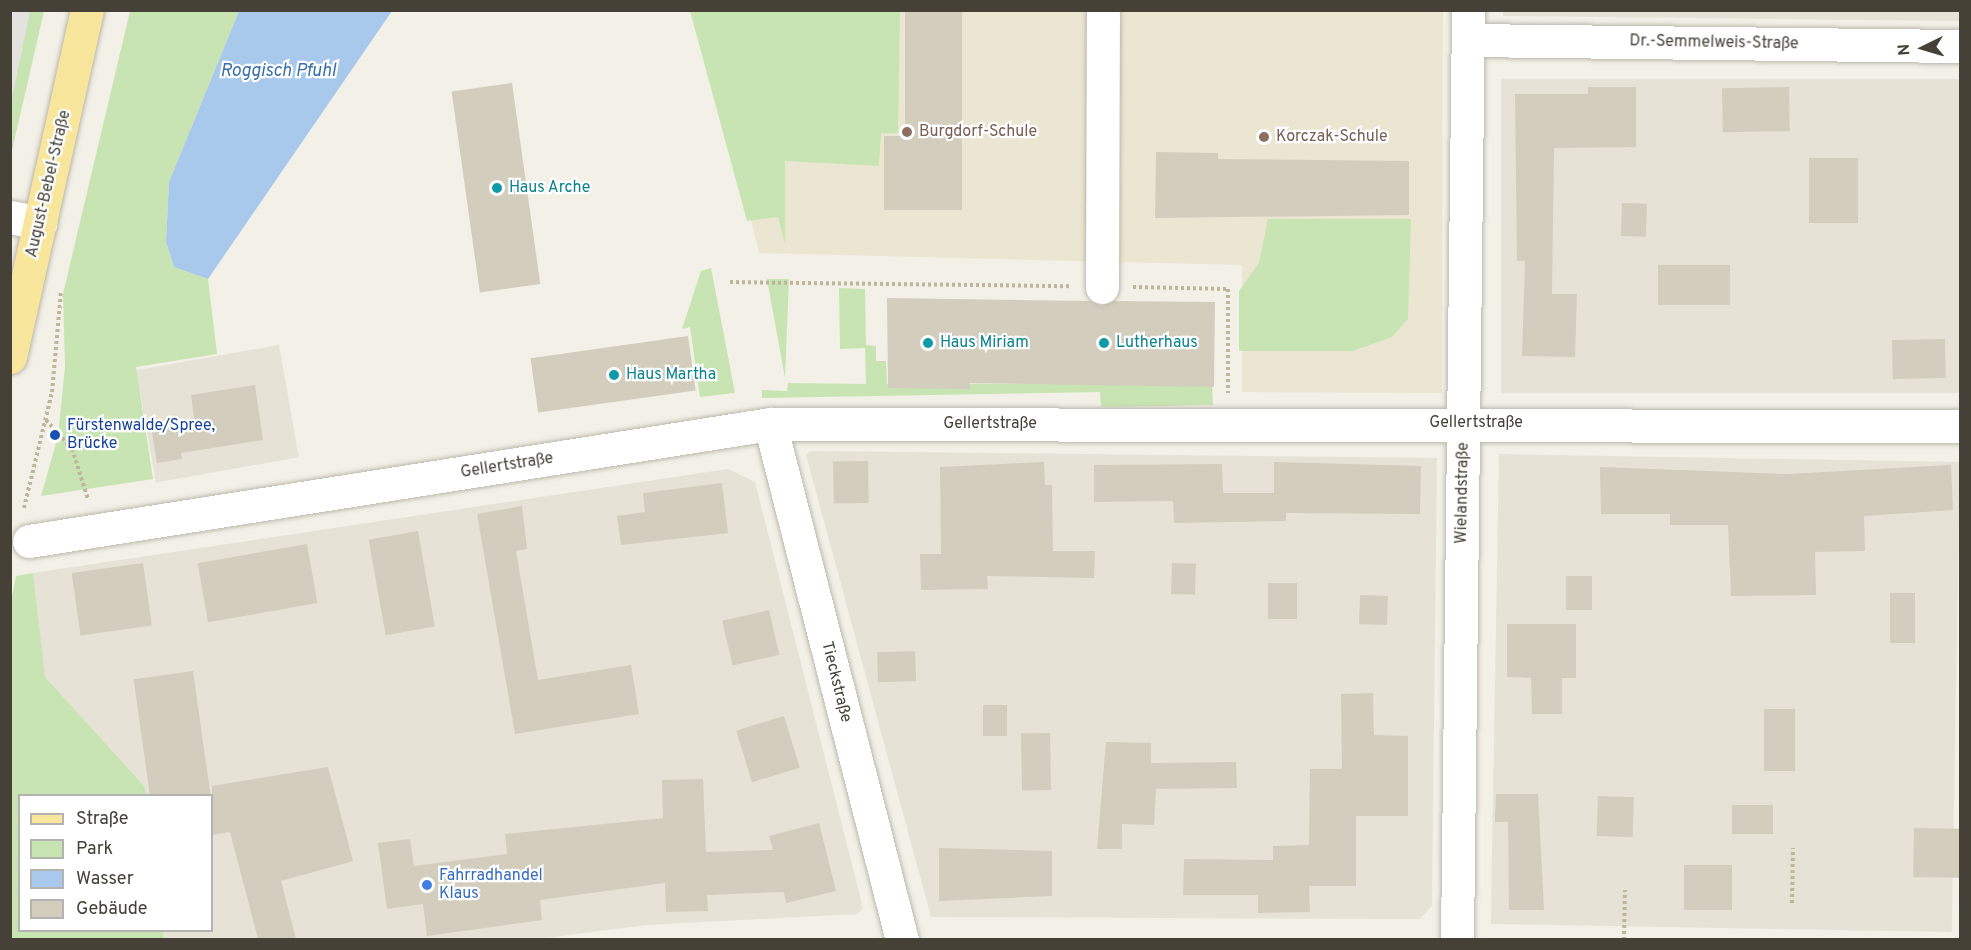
<!DOCTYPE html>
<html>
<head>
<meta charset="utf-8">
<style>
	body { margin:0 }
	#map { position:relative; width:1971px; height:950px; overflow:hidden; background:#f2f0e7; font-family:Overpass,sans-serif }
	div>[style] { position:absolute }
	[style*='--x'] { left:calc(var(--x)*1px); top:calc(var(--y)*1px); width:calc(var(--w)*1px); rotate:calc(var(--a)*1deg) }
	.residential>* { inset:0; background:#e6e2d6; transform-origin:0 0 }
	.education>* { inset:0; background:#ebe6d2 }
	.green>* { inset:0; background:#c9e4b3 }
	.parking>* { inset:0; background:#e4e2df }
	.water>* { inset:0; background:#a8c9eb }
	.building>* { inset:0; background:#d3cdbe; transform-origin:0 0 }
	.path>* { height:4px; margin-top:-2px; transform-origin:0; background:repeating-linear-gradient(90deg,#beb59d 0 3px,transparent 0 6px) }
	.roads { filter:drop-shadow(0 0 2px #bdb8ab) drop-shadow(0 0 2px #bdb8ab) }
	.minor>* { height:33px; margin:-16.5px; padding:0 16.5px; transform-origin:16.5px; border-radius:16.5px; background:#fff }
	.major>* { height:33px; margin:-16.5px; padding:0 16.5px; transform-origin:16.5px; border-radius:16.5px; background:#f7e69b }
	.dots>* { width:16px; height:16px; translate:-50% -50%; box-sizing:border-box; border:3px solid #fff; border-radius:50% }
	span { translate:-50% -50%; white-space:nowrap; text-align:center; line-height:1.15; -webkit-text-stroke:4.5px #fff; paint-order:stroke }
	.street-label { font-size:16px; color:#454137 }
	.education-label { font-size:16px; color:#785e54 }
	.left { translate:0 -50%; text-align:left }
	.culture-label { font-size:16px; color:#0d838f }
	.transit-label { font-size:16px; color:#164399 }
	.shop-label { font-size:16px; color:#366cbe }
	.water-label { font-size:18px; color:#376faa; font-style:italic }
	.frame { position:absolute; inset:0; border:12px solid #454137; pointer-events:none }
	.legend { position:absolute; left:18px; top:794px; width:195px; height:138px; box-sizing:border-box; background:#fff; border:2px solid #b5b3af; margin:0; padding:8px 10px; list-style:none; font-size:18px; color:#454137 }
	.legend li { display:flex; align-items:center; gap:12px; height:30px }
	.legend b { width:30px; border:2px solid #b5b3af }
	.north { position:absolute; left:1893px; top:18px; width:60px; height:60px; -webkit-text-stroke:4px #fff; paint-order:stroke; rotate:265deg; font-size:16px; font-weight:700; line-height:24px; text-align:center; color:#454137 }
	.north::after { content:''; display:block; margin:auto; width:21px; height:27px; background:#454137; clip-path:polygon(50% 0,100% 100%,50% 72%,0 100%) }
</style>
</head>
<body>
<div id="map">
	<div class="residential">
		<div style="clip-path:polygon(1503px 11px,1960px 10px,1960px 21px,1503px 16px)"></div>
		<div style="left:1501px;top:79px;width:459px;height:314px"></div>
		<div style="left:279px;top:345px;width:114px;height:145px;rotate:80deg"></div>
		<div style="clip-path:polygon(811px 451px,1437px 458px,1432px 906px,1420px 919px,931px 917px,806px 455px)"></div>
		<div style="left:1499px;top:454px;width:461px;height:470px;rotate:1deg"></div>
		<div style="clip-path:polygon(728px 469px,755px 482px,863px 908px,857px 914px,646px 925px,538px 939px,164px 939px,163px 931px,212px 930px,212px 796px,146px 795px,145px 787px,44px 677px,33px 573px)"></div>
	</div>
	<div class="education">
		<div style="clip-path:polygon(701px 11px,1443px 11px,1442px 393px,1242px 392px,1242px 265px,759px 253px)"></div>
	</div>
	<div class="green">
		<div style="clip-path:polygon(22px 11px,44px 11px,11px 155px,11px 60px)"></div>
		<div style="clip-path:polygon(130px 11px,239px 11px,169px 182px,166px 242px,174px 267px,208px 279px,217px 354px,136px 367px,153px 479px,41px 496px,58px 436px,65px 367px,63px 294px)"></div>
		<div style="clip-path:polygon(690px 11px,900px 11px,898px 133px,881px 133px,879px 166px,785px 161px,785px 244px,778px 217px,747px 221px)"></div>
		<div style="clip-path:polygon(1268px 219px,1411px 219px,1408px 319px,1392px 337px,1353px 351px,1239px 351px,1239px 291px,1259px 263px)"></div>
		<div style="clip-path:polygon(711px 268px,735px 393px,700px 397px,690px 327px,682px 329px,701px 271px)"></div>
		<div style="clip-path:polygon(767px 279px,789px 279px,785px 378px)"></div>
		<div style="clip-path:polygon(839px 288px,865px 289px,866px 345px,876px 346px,876px 361px,886px 361px,887px 384px,1212px 383px,1213px 405px,1101px 407px,1100px 392px,762px 398px,762px 390px,787px 391px,788px 383px,866px 384px,865px 348px,840px 349px)"></div>
		<div style="clip-path:polygon(33px 573px,45px 677px,145px 787px,146px 795px,20px 796px,20px 930px,163px 931px,164px 939px,11px 939px,11px 602px,16px 576px)"></div>
	</div>
	<div class="parking">
		<div style="clip-path:polygon(11px 10px,30px 11px,11px 104px,10px 11px)"></div>
	</div>
	<div class="water">
		<div style="clip-path:polygon(239px 11px,392px 11px,208px 279px,174px 267px,166px 242px,169px 182px)"></div>
	</div>
	<div class="building">
		<div style="clip-path:polygon(905px 10px,962px 10px,962px 210px,884px 210px,884px 136px,905px 136px)"></div>
		<div style="left:512px;top:83px;width:203px;height:61px;rotate:82deg"></div>
		<div style="clip-path:polygon(1588px 87px,1636px 87px,1636px 147px,1554px 148px,1552px 294px,1577px 294px,1575px 357px,1522px 356px,1525px 261px,1517px 261px,1515px 94px,1588px 94px)"></div>
		<div style="left:1789px;top:87px;width:44px;height:67px;rotate:89deg"></div>
		<div style="clip-path:polygon(1156px 152px,1218px 153px,1218px 159px,1409px 161px,1409px 215px,1155px 218px)"></div>
		<div style="left:1809px;top:158px;width:49px;height:65px"></div>
		<div style="left:1622px;top:203px;width:25px;height:33px;rotate:2deg"></div>
		<div style="left:1658px;top:265px;width:72px;height:40px"></div>
		<div style="clip-path:polygon(887px 298px,1090px 301px,1101px 306px,1114px 301px,1215px 302px,1214px 387px,970px 383px,970px 389px,888px 388px)"></div>
		<div style="left:688px;top:336px;width:55px;height:159px;rotate:82deg"></div>
		<div style="left:1945px;top:339px;width:39px;height:53px;rotate:89deg"></div>
		<div style="clip-path:polygon(255px 385px,263px 440px,181px 453px,182px 459px,157px 463px,151px 426px,194px 418px,191px 395px)"></div>
		<div style="left:868px;top:461px;width:42px;height:35px;rotate:89deg"></div>
		<div style="clip-path:polygon(1044px 462px,1045px 485px,1052px 485px,1053px 551px,1095px 551px,1094px 578px,987px 576px,988px 589px,921px 590px,920px 554px,941px 554px,940px 467px)"></div>
		<div style="clip-path:polygon(1274px 462px,1421px 466px,1420px 514px,1286px 513px,1286px 521px,1174px 523px,1173px 501px,1094px 502px,1094px 465px,1222px 464px,1223px 493px,1274px 493px)"></div>
		<div style="clip-path:polygon(1951px 465px,1953px 510px,1864px 516px,1865px 551px,1815px 552px,1816px 595px,1731px 596px,1728px 525px,1670px 525px,1670px 514px,1601px 514px,1600px 467px,1788px 474px)"></div>
		<div style="clip-path:polygon(722px 483px,728px 533px,621px 545px,617px 516px,645px 512px,643px 493px)"></div>
		<div style="clip-path:polygon(522px 506px,527px 549px,516px 551px,538px 680px,631px 665px,639px 714px,515px 734px,477px 514px)"></div>
		<div style="left:418px;top:531px;width:97px;height:50px;rotate:80deg"></div>
		<div style="left:307px;top:544px;width:60px;height:111px;rotate:80deg"></div>
		<div style="left:143px;top:563px;width:63px;height:72px;rotate:82deg"></div>
		<div style="left:1172px;top:563px;width:24px;height:31px;rotate:2deg"></div>
		<div style="left:1566px;top:576px;width:26px;height:34px"></div>
		<div style="left:1268px;top:583px;width:29px;height:36px"></div>
		<div style="left:1915px;top:593px;width:50px;height:25px;rotate:90deg"></div>
		<div style="left:1360px;top:595px;width:28px;height:29px;rotate:2deg"></div>
		<div style="left:769px;top:610px;width:46px;height:48px;rotate:77deg"></div>
		<div style="clip-path:polygon(1507px 624px,1576px 624px,1576px 678px,1562px 678px,1562px 714px,1532px 714px,1531px 678px,1507px 677px)"></div>
		<div style="left:915px;top:651px;width:30px;height:38px;rotate:88deg"></div>
		<div style="left:193px;top:671px;width:125px;height:60px;rotate:82deg"></div>
		<div style="clip-path:polygon(1373px 693px,1374px 735px,1408px 736px,1408px 816px,1356px 816px,1356px 886px,1309px 886px,1310px 912px,1258px 913px,1258px 895px,1183px 895px,1184px 859px,1273px 860px,1273px 846px,1309px 845px,1310px 769px,1342px 769px,1341px 694px)"></div>
		<div style="left:983px;top:705px;width:24px;height:31px"></div>
		<div style="left:1764px;top:709px;width:31px;height:62px"></div>
		<div style="left:784px;top:716px;width:54px;height:50px;rotate:73deg"></div>
		<div style="left:1050px;top:733px;width:57px;height:29px;rotate:89deg"></div>
		<div style="clip-path:polygon(1106px 742px,1151px 743px,1151px 763px,1236px 762px,1237px 788px,1156px 789px,1154px 825px,1122px 824px,1122px 849px,1097px 849px)"></div>
		<div style="clip-path:polygon(328px 767px,353px 861px,281px 881px,296px 939px,258px 939px,230px 832px,212px 835px,212px 786px)"></div>
		<div style="clip-path:polygon(703px 779px,706px 852px,773px 850px,769px 836px,819px 823px,836px 891px,786px 903px,784px 892px,707px 895px,708px 911px,666px 912px,665px 883px,540px 900px,542px 920px,427px 936px,423px 904px,387px 909px,378px 843px,410px 839px,414px 866px,507px 854px,505px 834px,663px 818px,662px 780px)"></div>
		<div style="clip-path:polygon(1496px 794px,1538px 794px,1544px 910px,1509px 910px,1508px 822px,1495px 822px)"></div>
		<div style="left:1598px;top:796px;width:36px;height:40px;rotate:2deg"></div>
		<div style="left:1732px;top:805px;width:41px;height:29px"></div>
		<div style="left:1914px;top:828px;width:46px;height:49px;rotate:1deg"></div>
		<div style="clip-path:polygon(939px 848px,1052px 851px,1052px 896px,939px 901px)"></div>
		<div style="left:1684px;top:865px;width:48px;height:45px"></div>
	</div>
	<div class="path">
		<div style="--x:730;--y:282;--w:339;--a:0.7"></div>
		<div style="--x:1133;--y:287;--w:95;--a:1.2"></div>
		<div style="--x:1228;--y:289;--w:104;--a:90"></div>
		<div style="--x:46;--y:420;--w:39;--a:48"></div>
		<div style="--x:72;--y:449;--w:52;--a:72.3"></div>
		<div style="--x:24;--y:508;--w:119;--a:-76.4"></div>
		<div style="--x:52;--y:392;--w:100;--a:-84.9"></div>
		<div style="--x:1792;--y:903;--w:55;--a:-89"></div>
		<div style="--x:1624;--y:940;--w:50;--a:-88.9"></div>
	</div>
	<div class="roads">
		<div class="minor">
			<div style="--x:1468;--y:40;--w:492;--a:0.7"></div>
			<div style="--x:10;--y:217;--w:31;--a:11"></div>
			<div style="--x:1102;--y:287;--w:277;--a:-89.8"></div>
			<div style="--x:770;--y:424;--w:533;--a:75.65"></div>
			<div style="--x:29;--y:541;--w:750;--a:-8.97"></div>
			<div style="--x:770;--y:424;--w:1190;--a:0.1"></div>
			<div style="--x:1457;--y:940;--w:930;--a:-89.32"></div>
		</div>
		<div class="major">
			<div style="--x:10;--y:357;--w:355;--a:-77.5"></div>
		</div>
	</div>
	<div class="dots">
		<div style="left:907px;top:132px;background:#8d6e63"></div>
		<div style="left:1264px;top:137px;background:#8d6e63"></div>
		<div style="left:497px;top:188px;background:#0f9aa8"></div>
		<div style="left:928px;top:343px;background:#0f9aa8"></div>
		<div style="left:1104px;top:343px;background:#0f9aa8"></div>
		<div style="left:614px;top:375px;background:#0f9aa8"></div>
		<div style="left:55px;top:435px;background:#1a4fb4"></div>
		<div style="left:427px;top:885px;background:#3f7fe0"></div>
	</div>
	<div class="street-label">
		<span style="left:1714px;top:43px;rotate:1deg">Dr.-Semmelweis-Straße</span>
		<span style="left:49px;top:184px;rotate:-77deg">August-Bebel-Straße</span>
		<span style="left:1476px;top:423px">Gellertstraße</span>
		<span style="left:990px;top:424px">Gellertstraße</span>
		<span style="left:507px;top:466px;rotate:-9deg">Gellertstraße</span>
		<span style="left:1463px;top:493px;rotate:-89deg">Wielandstraße</span>
		<span style="left:836px;top:682px;rotate:76deg">Tieckstraße</span>
	</div>
	<div class="education-label">
		<span class="left" style="left:919px;top:132px">Burgdorf-Schule</span>
		<span class="left" style="left:1276px;top:137px">Korczak-Schule</span>
	</div>
	<div class="culture-label">
		<span class="left" style="left:509px;top:188px">Haus Arche</span>
		<span class="left" style="left:940px;top:343px">Haus Miriam</span>
		<span class="left" style="left:1116px;top:343px">Lutherhaus</span>
		<span class="left" style="left:626px;top:375px">Haus Martha</span>
	</div>
	<div class="transit-label">
		<span class="left" style="left:67px;top:435px">Fürstenwalde/Spree,<br>Brücke</span>
	</div>
	<div class="shop-label">
		<span class="left" style="left:439px;top:885px">Fahrradhandel<br>Klaus</span>
	</div>
	<div class="water-label">
		<span style="left:278px;top:72px">Roggisch Pfuhl</span>
	</div>
	<div class="frame"></div>
	<ul class="legend">
	<li><b style="height:8px;background:#f7e69b"></b>Straße</li>
	<li><b style="height:16px;background:#c9e4b3"></b>Park</li>
	<li><b style="height:16px;background:#a8c9eb"></b>Wasser</li>
	<li><b style="height:16px;background:#d3cdbe"></b>Gebäude</li>
	</ul>
	<div class="north">N</div>
</div>
</body>
</html>
